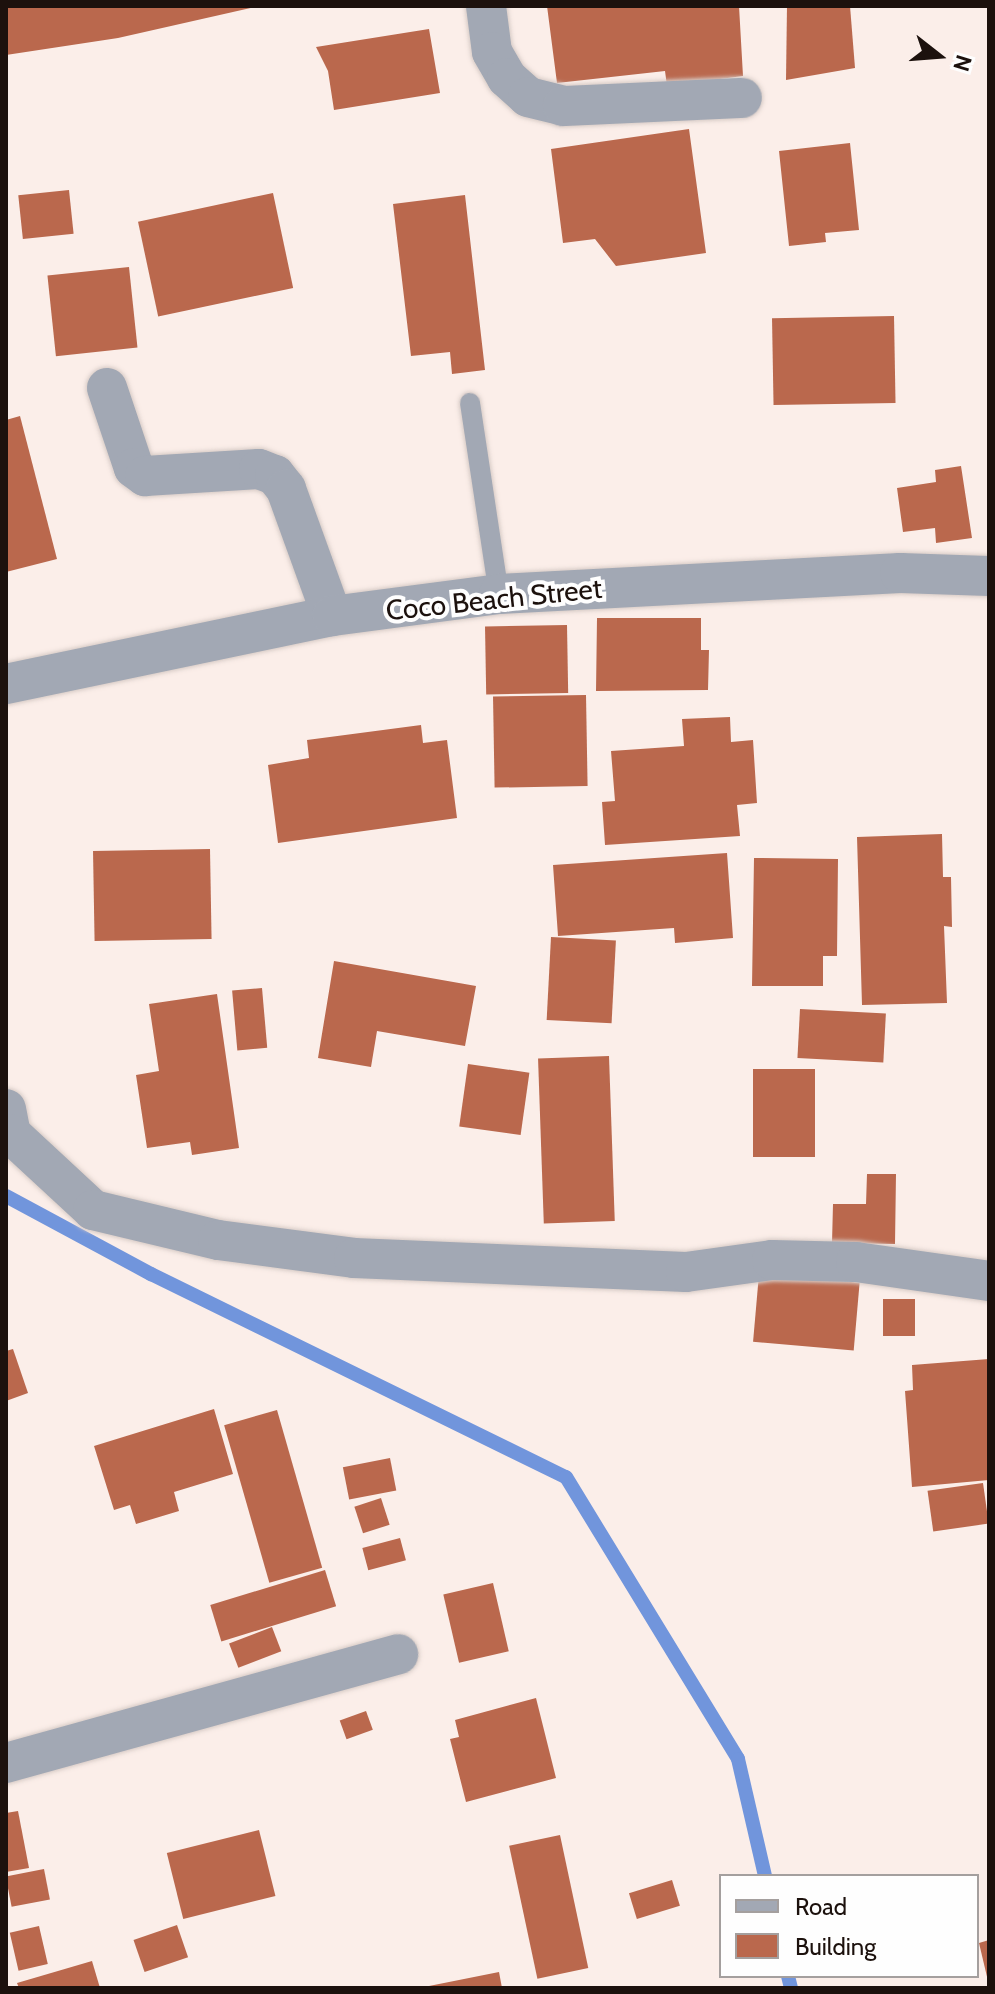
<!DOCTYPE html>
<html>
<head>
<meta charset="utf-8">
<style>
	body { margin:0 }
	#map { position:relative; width:995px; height:1994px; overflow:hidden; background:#fbeee9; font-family:Cabin,sans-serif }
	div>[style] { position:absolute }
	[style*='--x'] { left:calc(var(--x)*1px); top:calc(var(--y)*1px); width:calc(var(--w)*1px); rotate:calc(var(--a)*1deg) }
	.stream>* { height:14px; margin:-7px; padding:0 7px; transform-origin:7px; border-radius:7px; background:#7195dc }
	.building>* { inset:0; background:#ba684d; transform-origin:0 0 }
	.roads { filter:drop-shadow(0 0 2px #d7cbc6) drop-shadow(0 0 2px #d7cbc6) }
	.lane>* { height:20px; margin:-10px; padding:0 10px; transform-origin:10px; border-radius:10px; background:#a2a8b4 }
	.street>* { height:40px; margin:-20px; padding:0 20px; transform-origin:20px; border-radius:20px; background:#a2a8b4 }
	span { translate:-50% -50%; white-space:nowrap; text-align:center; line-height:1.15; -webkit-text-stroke:8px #fefefe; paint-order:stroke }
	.street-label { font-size:28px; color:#1c110d }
	.frame { position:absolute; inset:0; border:8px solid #1c110d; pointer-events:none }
	.legend { position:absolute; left:719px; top:1874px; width:260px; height:104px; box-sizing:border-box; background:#fefefe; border:2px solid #a49f9e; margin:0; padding:10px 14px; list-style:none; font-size:24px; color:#1c110d }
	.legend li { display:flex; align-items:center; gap:16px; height:40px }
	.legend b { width:40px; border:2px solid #a49f9e }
	.north { position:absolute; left:899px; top:16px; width:80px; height:80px; -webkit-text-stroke:6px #fefefe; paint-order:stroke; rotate:107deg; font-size:22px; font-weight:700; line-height:32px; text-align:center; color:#1c110d }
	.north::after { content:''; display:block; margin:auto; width:28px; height:36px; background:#1c110d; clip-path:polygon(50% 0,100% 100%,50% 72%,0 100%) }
</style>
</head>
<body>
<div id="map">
	<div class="stream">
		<div style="--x:6;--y:1196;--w:165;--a:28.3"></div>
		<div style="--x:151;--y:1274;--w:462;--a:26.1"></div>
		<div style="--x:566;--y:1477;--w:330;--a:58.6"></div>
		<div style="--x:738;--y:1759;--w:120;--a:77"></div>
		<div style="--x:788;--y:1976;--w:12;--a:76"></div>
	</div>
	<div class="building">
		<div style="clip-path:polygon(6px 6px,255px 6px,255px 7px,118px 38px,6px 55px)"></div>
		<div style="clip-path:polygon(547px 6px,739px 6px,743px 76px,667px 86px,665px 71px,557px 83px)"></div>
		<div style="clip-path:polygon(787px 6px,850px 6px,855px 68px,786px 80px)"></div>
		<div style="clip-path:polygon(429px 29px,440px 93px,334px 110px,328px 71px,316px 47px)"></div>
		<div style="clip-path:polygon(689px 129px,706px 253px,616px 266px,595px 239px,563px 243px,551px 149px)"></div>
		<div style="clip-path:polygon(850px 143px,859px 230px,825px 233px,826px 242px,789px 246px,779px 151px)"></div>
		<div style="left:69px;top:190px;width:44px;height:51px;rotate:84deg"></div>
		<div style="left:273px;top:193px;width:97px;height:138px;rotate:78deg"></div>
		<div style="clip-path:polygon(465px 195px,485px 370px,452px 374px,450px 352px,411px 356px,393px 204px)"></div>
		<div style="left:129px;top:267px;width:81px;height:82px;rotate:84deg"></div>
		<div style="left:894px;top:316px;width:87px;height:122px;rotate:89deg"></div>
		<div style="clip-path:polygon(20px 416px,57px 559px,6px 572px,6px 420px)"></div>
		<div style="clip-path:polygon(961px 466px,972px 538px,936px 543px,935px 528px,903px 532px,897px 488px,936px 482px,935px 470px)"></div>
		<div style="clip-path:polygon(597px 618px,701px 618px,701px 650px,709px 650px,708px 690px,596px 691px)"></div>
		<div style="left:567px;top:625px;width:68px;height:82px;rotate:89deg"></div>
		<div style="left:586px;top:695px;width:91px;height:93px;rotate:89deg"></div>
		<div style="clip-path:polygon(730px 717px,731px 742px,753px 740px,757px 803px,737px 805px,740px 836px,605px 845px,602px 802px,615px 801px,611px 751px,684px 746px,682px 719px)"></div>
		<div style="clip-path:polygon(421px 725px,423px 743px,447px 740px,457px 818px,278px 843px,268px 765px,309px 758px,307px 740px)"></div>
		<div style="clip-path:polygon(942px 834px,943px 877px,951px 877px,952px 927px,944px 926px,947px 1003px,862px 1005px,857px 837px)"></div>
		<div style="left:210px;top:849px;width:90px;height:117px;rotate:89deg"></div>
		<div style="clip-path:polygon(727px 853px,733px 938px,675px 943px,674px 928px,558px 936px,553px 865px)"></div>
		<div style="clip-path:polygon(754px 858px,838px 859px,837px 956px,823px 956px,823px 986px,752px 986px)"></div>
		<div style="left:551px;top:937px;width:65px;height:83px;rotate:3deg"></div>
		<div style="clip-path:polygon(334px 961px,476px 986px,465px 1046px,377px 1031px,371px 1067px,318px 1058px)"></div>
		<div style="left:262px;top:988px;width:60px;height:30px;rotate:85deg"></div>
		<div style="clip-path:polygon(217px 994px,239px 1148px,192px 1155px,190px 1142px,147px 1148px,136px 1075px,159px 1071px,149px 1004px)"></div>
		<div style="left:800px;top:1009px;width:86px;height:49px;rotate:3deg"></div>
		<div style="left:609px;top:1056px;width:165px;height:71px;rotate:88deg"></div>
		<div style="left:468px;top:1064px;width:62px;height:63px;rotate:8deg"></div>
		<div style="left:753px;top:1069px;width:62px;height:88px"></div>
		<div style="clip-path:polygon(867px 1174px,896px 1174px,895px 1244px,832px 1243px,833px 1204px,866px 1204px)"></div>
		<div style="left:759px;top:1274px;width:101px;height:68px;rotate:5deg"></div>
		<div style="left:915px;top:1299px;width:37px;height:32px;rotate:90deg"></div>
		<div style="clip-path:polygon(13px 1349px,28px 1393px,6px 1401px,6px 1351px)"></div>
		<div style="clip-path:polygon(989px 1359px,989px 1480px,912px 1487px,905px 1391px,913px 1390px,912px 1365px)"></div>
		<div style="clip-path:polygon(214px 1409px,233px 1474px,174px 1492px,179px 1511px,136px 1524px,130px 1505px,114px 1510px,94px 1446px)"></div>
		<div style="left:277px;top:1410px;width:164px;height:55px;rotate:74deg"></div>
		<div style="left:390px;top:1458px;width:33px;height:48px;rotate:79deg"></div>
		<div style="left:983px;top:1483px;width:41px;height:56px;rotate:82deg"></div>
		<div style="left:381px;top:1498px;width:28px;height:28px;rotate:72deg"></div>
		<div style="left:400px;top:1538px;width:23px;height:39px;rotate:75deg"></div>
		<div style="left:325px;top:1570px;width:38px;height:120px;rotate:73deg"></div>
		<div style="left:493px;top:1583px;width:70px;height:51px;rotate:77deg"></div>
		<div style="left:272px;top:1627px;width:26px;height:46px;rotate:69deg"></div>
		<div style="clip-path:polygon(536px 1698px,556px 1778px,466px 1802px,450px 1739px,459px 1737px,455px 1720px)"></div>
		<div style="left:366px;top:1711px;width:20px;height:28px;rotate:70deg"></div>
		<div style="clip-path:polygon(18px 1811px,29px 1868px,6px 1872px,6px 1813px)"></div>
		<div style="left:259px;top:1830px;width:68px;height:95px;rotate:76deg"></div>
		<div style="left:560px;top:1835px;width:136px;height:52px;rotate:78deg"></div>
		<div style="left:44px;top:1869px;width:31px;height:39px;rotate:79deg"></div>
		<div style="left:672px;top:1880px;width:27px;height:45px;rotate:73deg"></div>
		<div style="left:177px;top:1925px;width:34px;height:46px;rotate:71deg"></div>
		<div style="left:39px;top:1926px;width:39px;height:30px;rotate:77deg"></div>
		<div style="clip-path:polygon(989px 1940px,989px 1981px,988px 1981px,979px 1943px)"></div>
		<div style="clip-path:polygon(92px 1961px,100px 1988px,19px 1988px,17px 1983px)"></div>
		<div style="clip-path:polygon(499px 1972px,502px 1988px,424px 1988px,424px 1987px)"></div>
	</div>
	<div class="roads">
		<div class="lane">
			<div style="--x:470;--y:403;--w:193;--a:81.4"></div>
		</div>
		<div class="street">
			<div style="--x:486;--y:6;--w:46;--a:82.6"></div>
			<div style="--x:492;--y:52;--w:30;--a:60"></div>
			<div style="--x:507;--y:78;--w:28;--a:42"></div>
			<div style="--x:528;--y:97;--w:36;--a:14"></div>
			<div style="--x:563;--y:106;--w:179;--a:-2.6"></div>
			<div style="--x:107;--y:388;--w:84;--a:71.4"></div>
			<div style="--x:134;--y:468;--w:14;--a:36"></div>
			<div style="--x:145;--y:476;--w:114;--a:-3.5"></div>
			<div style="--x:259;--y:469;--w:17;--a:21"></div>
			<div style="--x:275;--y:475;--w:18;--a:52"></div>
			<div style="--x:286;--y:489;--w:135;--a:70.1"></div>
			<div style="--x:6;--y:684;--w:333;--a:-11.8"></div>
			<div style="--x:332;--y:616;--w:168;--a:-7.5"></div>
			<div style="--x:499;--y:594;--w:402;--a:-3"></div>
			<div style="--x:900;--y:573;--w:89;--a:1.9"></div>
			<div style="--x:6;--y:1109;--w:25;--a:79"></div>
			<div style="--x:11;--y:1134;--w:112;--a:42.8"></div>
			<div style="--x:93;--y:1210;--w:129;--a:13.5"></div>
			<div style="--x:218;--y:1240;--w:137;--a:7.5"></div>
			<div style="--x:354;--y:1258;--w:332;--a:2.4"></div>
			<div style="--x:686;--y:1272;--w:87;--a:-7.9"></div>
			<div style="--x:772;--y:1260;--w:84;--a:1.4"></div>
			<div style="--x:856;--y:1262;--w:134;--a:8.1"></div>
			<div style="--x:6;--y:1763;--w:407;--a:-15.5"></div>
		</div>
	</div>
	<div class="street-label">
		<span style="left:494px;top:599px;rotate:-6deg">Coco Beach Street</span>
	</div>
	<div class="frame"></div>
	<ul class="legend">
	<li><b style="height:10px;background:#a2a8b4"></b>Road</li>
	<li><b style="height:22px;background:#ba684d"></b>Building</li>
	</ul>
	<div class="north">N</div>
</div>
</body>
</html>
